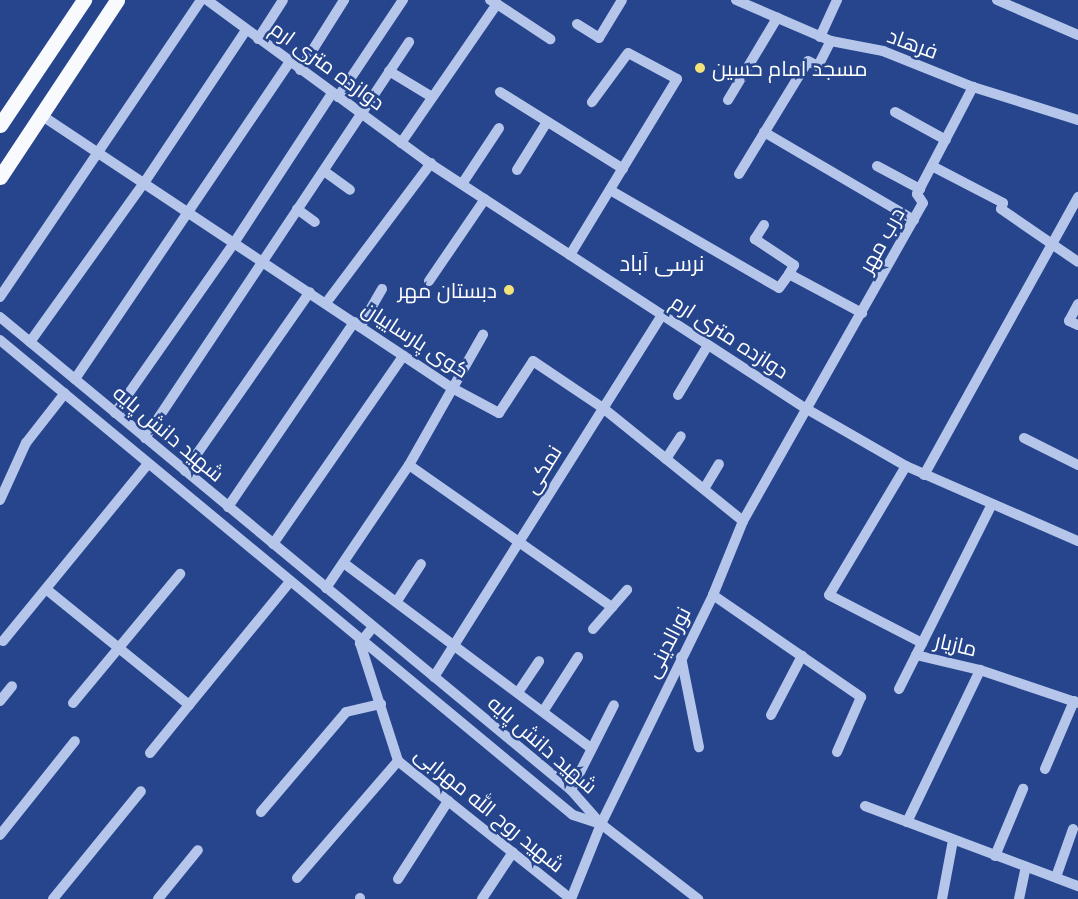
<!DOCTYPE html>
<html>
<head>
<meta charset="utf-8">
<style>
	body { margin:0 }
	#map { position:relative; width:1078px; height:899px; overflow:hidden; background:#26458c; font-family:Mulish,Cairo,sans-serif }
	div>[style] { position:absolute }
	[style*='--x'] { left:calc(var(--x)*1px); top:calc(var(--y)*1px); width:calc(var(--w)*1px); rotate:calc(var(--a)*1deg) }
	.minor>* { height:10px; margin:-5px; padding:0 5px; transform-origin:5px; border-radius:5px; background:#b5c6ea }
	.major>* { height:15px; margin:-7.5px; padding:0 7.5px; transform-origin:7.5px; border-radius:7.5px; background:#f9fafe }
	.dots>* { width:16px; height:16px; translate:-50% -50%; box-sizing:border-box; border:3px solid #26458c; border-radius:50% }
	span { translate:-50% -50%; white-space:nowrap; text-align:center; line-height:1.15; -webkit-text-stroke:5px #26458c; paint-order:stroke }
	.street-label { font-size:21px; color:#fff }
	.poi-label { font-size:21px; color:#fff }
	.left { translate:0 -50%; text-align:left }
	.right { translate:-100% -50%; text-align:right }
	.neighbourhood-label { font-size:22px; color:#fff }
</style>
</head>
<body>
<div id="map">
	<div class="minor">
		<div style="--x:207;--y:0;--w:272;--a:36.3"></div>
		<div style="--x:426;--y:161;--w:452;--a:33.1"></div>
		<div style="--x:805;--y:408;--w:116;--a:29.9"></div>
		<div style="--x:906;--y:466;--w:188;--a:23.6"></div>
		<div style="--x:736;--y:0;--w:103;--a:23.3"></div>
		<div style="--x:831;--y:41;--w:53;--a:10.9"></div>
		<div style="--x:883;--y:51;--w:97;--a:21.8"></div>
		<div style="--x:973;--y:87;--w:110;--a:17.4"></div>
		<div style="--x:997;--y:0;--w:88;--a:23.4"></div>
		<div style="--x:497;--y:4;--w:64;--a:33.4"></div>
		<div style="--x:577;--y:24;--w:26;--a:32"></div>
		<div style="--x:599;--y:38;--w:44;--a:-58.8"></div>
		<div style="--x:820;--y:37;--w:41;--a:-65.3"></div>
		<div style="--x:258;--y:39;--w:46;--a:-57.3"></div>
		<div style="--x:300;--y:70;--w:83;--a:-57.8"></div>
		<div style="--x:389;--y:71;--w:50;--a:31.2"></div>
		<div style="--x:500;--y:92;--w:145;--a:32"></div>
		<div style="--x:338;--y:97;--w:117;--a:-56.2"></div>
		<div style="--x:728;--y:100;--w:96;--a:-59.1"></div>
		<div style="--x:895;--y:112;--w:58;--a:28.8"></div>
		<div style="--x:41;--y:115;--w:496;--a:33.6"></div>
		<div style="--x:454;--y:389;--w:51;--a:28.1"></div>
		<div style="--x:499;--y:413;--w:62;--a:-56.8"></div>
		<div style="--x:533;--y:361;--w:84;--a:33.9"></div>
		<div style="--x:603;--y:408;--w:180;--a:38.9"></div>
		<div style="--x:764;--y:132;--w:174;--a:30.4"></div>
		<div style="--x:401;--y:143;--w:169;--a:-55.4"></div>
		<div style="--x:497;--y:4;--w:8;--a:-150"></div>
		<div style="--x:877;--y:166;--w:49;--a:28.1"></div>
		<div style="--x:932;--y:166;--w:80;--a:27.5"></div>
		<div style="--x:1003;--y:203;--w:6;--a:108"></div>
		<div style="--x:1001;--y:209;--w:93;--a:34.5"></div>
		<div style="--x:517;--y:170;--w:57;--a:-58"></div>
		<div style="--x:324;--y:171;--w:32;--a:36"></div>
		<div style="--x:739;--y:174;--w:132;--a:-58.6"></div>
		<div style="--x:808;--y:61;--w:11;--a:27"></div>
		<div style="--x:818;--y:66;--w:28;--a:-63"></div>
		<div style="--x:462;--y:184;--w:67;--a:-56.5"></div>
		<div style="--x:610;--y:190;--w:195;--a:30.1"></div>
		<div style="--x:779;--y:288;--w:17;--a:-54"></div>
		<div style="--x:789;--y:274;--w:83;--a:28.1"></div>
		<div style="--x:297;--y:209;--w:22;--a:36"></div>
		<div style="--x:764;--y:225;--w:17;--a:123"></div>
		<div style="--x:755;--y:239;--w:47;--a:33.7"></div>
		<div style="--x:794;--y:265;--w:10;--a:119"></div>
		<div style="--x:570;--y:255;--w:206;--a:-58.7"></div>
		<div style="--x:677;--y:79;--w:55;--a:-152"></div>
		<div style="--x:628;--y:53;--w:61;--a:126.3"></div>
		<div style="--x:429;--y:281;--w:99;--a:-55.7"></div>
		<div style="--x:0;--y:297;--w:359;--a:-55.9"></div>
		<div style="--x:326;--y:303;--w:175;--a:-53.1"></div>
		<div style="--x:1078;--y:304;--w:19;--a:118"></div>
		<div style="--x:1069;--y:321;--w:10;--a:24"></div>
		<div style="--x:0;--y:317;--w:741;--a:39.64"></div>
		<div style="--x:571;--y:790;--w:45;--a:48.6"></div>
		<div style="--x:601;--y:824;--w:123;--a:37.7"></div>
		<div style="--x:360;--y:327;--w:44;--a:-59.9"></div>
		<div style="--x:0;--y:340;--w:744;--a:39.66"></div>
		<div style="--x:573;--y:815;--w:29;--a:18"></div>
		<div style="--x:30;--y:342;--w:196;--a:-54.4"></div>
		<div style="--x:144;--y:183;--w:184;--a:-56.3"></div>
		<div style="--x:75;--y:379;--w:383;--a:-55.9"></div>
		<div style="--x:678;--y:395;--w:58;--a:-59"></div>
		<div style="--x:115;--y:413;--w:208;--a:-55"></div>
		<div style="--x:234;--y:243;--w:179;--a:-56.8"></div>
		<div style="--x:145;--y:438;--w:476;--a:-56.3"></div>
		<div style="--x:1024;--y:438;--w:60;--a:26.6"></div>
		<div style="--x:666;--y:459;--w:27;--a:-57"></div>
		<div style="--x:409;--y:465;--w:248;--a:35"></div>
		<div style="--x:906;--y:466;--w:150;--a:120.8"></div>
		<div style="--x:829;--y:595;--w:105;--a:27.3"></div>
		<div style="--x:185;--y:471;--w:218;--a:-55.1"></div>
		<div style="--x:924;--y:475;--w:318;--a:-61"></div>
		<div style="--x:704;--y:489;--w:29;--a:-59"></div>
		<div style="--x:0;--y:500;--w:63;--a:-65.5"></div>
		<div style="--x:26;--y:443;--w:63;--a:-52"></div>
		<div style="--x:228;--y:507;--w:224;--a:-55.7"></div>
		<div style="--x:273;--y:544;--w:229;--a:-55.3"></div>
		<div style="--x:345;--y:564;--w:307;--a:36.8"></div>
		<div style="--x:326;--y:588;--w:148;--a:-56"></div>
		<div style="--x:409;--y:465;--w:150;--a:-60.4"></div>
		<div style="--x:46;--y:589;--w:184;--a:39"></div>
		<div style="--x:189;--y:705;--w:158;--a:-50.7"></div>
		<div style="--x:713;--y:595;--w:180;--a:34.6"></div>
		<div style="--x:861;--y:697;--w:60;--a:113.6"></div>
		<div style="--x:397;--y:601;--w:44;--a:-57"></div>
		<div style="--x:373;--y:627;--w:21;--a:129"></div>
		<div style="--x:360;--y:643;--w:124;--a:72.1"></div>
		<div style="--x:398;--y:761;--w:221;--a:38.6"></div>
		<div style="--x:593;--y:629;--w:52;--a:-48.9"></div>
		<div style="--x:3;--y:641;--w:229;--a:-50.7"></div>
		<div style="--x:916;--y:655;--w:66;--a:13.2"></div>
		<div style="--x:980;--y:670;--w:103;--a:18.6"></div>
		<div style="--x:681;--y:657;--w:92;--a:78.7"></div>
		<div style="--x:434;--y:677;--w:428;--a:-57.8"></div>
		<div style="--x:899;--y:689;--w:205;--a:-63.3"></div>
		<div style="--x:519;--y:691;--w:36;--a:-56"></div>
		<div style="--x:0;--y:701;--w:19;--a:-51"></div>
		<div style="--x:73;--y:703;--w:168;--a:-50.3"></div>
		<div style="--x:544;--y:710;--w:63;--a:-57.3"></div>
		<div style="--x:771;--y:715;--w:67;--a:-62.3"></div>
		<div style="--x:150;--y:753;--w:62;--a:-50.9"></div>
		<div style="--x:1045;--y:769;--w:74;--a:-66.9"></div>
		<div style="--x:571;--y:790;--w:95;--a:-63.2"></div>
		<div style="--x:865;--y:806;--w:228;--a:20.6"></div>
		<div style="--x:261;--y:812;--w:131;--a:-49.6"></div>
		<div style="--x:346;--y:712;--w:36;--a:-13"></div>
		<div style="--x:907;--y:822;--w:169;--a:-64.3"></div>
		<div style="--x:0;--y:835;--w:120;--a:-51.4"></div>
		<div style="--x:995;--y:856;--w:73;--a:-67.3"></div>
		<div style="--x:1056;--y:877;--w:51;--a:-70.5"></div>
		<div style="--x:297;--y:878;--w:155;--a:-49.2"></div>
		<div style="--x:398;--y:879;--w:93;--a:-57.3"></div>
		<div style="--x:53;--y:899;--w:139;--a:-50.8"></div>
		<div style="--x:158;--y:899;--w:63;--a:-50.8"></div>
		<div style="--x:360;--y:899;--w:1;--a:-90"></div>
		<div style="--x:482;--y:899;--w:56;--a:-56.6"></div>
		<div style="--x:571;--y:899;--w:81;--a:-68.2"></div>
		<div style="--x:601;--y:824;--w:255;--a:-63.9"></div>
		<div style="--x:713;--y:595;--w:80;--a:-67.9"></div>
		<div style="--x:743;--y:521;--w:365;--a:-60.5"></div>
		<div style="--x:923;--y:203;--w:11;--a:-124"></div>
		<div style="--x:917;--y:194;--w:121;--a:-62.4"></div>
		<div style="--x:942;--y:899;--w:60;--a:-79.4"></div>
		<div style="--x:1019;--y:899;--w:33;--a:-78"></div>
	</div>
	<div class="major">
		<div style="--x:0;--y:125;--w:151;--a:-56.1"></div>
		<div style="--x:0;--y:177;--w:212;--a:-56.5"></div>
	</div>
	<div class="dots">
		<div style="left:700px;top:68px;background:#f3e17a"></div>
		<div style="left:509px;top:290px;background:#f3e17a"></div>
	</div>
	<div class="street-label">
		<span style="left:913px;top:43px;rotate:20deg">فرهاد</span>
		<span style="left:328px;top:65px;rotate:36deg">دوازده متری ارم</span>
		<span style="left:881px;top:240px;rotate:-61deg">درب مهر</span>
		<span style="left:730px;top:336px;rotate:33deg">دوازده متری ارم</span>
		<span style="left:416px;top:339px;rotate:33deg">کوی پارساییان</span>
		<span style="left:169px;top:433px;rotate:40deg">شهید دانش پایه</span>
		<span style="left:542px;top:469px;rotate:-58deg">نمکی</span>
		<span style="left:667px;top:642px;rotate:-63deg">نورالدینی</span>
		<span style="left:956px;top:644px;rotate:13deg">مازیار</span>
		<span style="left:543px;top:744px;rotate:41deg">شهید دانش پایه</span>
		<span style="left:490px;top:809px;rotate:39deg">شهید روح الله مهرابی</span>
	</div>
	<div class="poi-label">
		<span class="left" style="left:712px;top:68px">مسجد امام حسین</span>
		<span class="right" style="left:497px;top:290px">دبستان مهر</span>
	</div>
	<div class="neighbourhood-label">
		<span style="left:662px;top:264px">نرسی آباد</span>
	</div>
</div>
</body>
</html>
